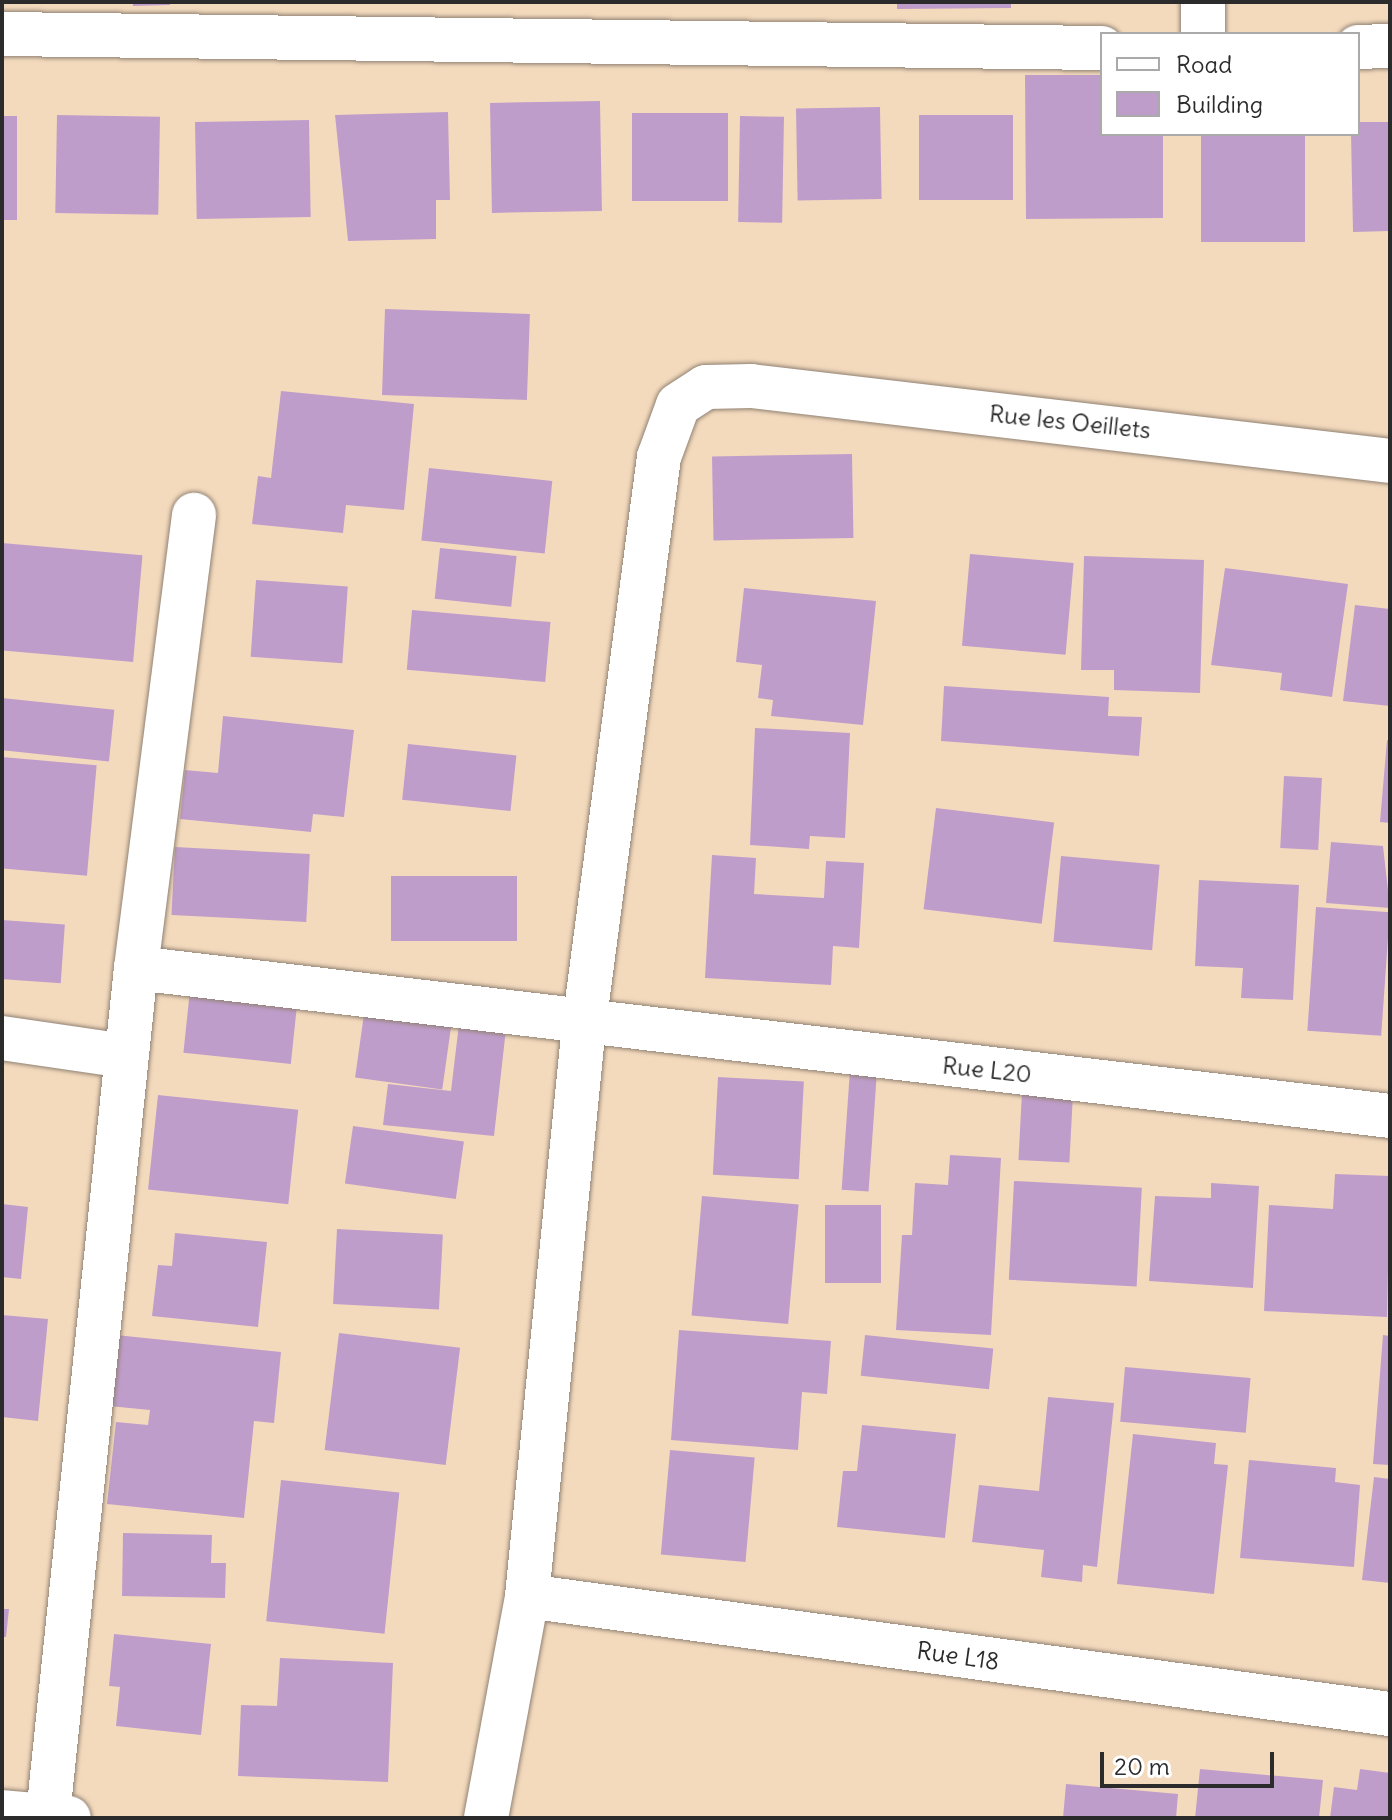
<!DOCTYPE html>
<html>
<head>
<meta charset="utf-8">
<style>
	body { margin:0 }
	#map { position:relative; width:1392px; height:1820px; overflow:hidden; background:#f4dabd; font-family:Delius,sans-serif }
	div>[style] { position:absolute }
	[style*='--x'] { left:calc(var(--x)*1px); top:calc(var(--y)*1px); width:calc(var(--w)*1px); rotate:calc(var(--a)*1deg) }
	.building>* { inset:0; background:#bf9dcb; transform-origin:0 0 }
	.roads { filter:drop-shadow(0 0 2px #908274) drop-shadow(0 0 2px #908274) }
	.street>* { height:44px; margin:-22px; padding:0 22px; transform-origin:22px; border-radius:22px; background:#fff }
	span { translate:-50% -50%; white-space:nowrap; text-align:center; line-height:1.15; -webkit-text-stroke:8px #fff; paint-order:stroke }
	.street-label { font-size:24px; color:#2b2b2b }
	.frame { position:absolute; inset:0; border:4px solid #2b2b2b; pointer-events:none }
	.legend { position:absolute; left:1100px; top:32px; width:260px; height:104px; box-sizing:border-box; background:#fff; border:2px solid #aaa; margin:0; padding:10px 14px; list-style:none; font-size:24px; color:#2b2b2b }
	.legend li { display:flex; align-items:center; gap:16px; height:40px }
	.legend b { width:40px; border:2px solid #aaa }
	.scale { position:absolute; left:1100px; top:1752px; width:174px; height:36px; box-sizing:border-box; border:4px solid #2b2b2b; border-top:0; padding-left:10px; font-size:24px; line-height:28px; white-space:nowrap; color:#2b2b2b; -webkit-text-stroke:6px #fff; paint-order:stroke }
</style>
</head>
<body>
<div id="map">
	<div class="building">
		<div style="clip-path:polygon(133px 2px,170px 2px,170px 5px,133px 6px)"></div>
		<div style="clip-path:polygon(897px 2px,1011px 2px,1011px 8px,897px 9px)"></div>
		<div style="clip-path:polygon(1025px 75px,1102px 75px,1102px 134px,1163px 134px,1163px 218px,1026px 219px)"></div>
		<div style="left:600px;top:101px;width:110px;height:110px;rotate:89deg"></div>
		<div style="left:880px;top:107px;width:92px;height:84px;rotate:89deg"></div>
		<div style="clip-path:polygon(448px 112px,450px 200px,436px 200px,436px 239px,348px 241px,335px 115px)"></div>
		<div style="left:632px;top:113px;width:96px;height:88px"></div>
		<div style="left:57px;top:115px;width:103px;height:98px;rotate:1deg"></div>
		<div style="left:1013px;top:115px;width:85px;height:94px;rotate:90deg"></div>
		<div style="left:2px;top:116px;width:15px;height:104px"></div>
		<div style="left:740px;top:116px;width:44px;height:106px;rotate:1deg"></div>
		<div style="left:309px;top:120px;width:97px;height:114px;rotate:89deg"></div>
		<div style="clip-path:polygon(1358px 122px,1390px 122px,1390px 231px,1353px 232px,1351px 134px,1358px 134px)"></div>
		<div style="left:1201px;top:134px;width:104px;height:108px"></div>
		<div style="left:385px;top:309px;width:145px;height:86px;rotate:2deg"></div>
		<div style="clip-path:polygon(281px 391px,414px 404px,404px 510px,346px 505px,343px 533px,252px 524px,258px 476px,271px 478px)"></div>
		<div style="left:852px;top:454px;width:84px;height:140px;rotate:89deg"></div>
		<div style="left:429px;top:468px;width:124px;height:73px;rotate:6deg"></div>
		<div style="left:2px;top:543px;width:141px;height:107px;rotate:5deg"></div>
		<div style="left:440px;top:548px;width:77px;height:51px;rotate:6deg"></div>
		<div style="left:970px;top:554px;width:104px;height:92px;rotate:5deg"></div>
		<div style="clip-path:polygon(1084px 556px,1204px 560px,1200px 693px,1114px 690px,1114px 670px,1081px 670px)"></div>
		<div style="clip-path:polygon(1225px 568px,1348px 584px,1332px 697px,1280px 690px,1282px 673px,1211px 665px)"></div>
		<div style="left:256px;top:580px;width:92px;height:77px;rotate:4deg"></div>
		<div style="clip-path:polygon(744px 588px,876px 601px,863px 725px,771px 716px,773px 700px,758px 698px,762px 665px,736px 662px)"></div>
		<div style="clip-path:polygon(1355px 605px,1390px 609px,1390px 706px,1343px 701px)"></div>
		<div style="left:412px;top:610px;width:139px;height:60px;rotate:5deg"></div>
		<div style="clip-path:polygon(944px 686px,1109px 697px,1108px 716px,1142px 717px,1139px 756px,941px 741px)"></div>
		<div style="left:2px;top:698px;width:113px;height:52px;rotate:6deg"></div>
		<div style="clip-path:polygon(223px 716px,354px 730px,344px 817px,313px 814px,311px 832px,180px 819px,185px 770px,218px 773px)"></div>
		<div style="clip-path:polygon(755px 728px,850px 733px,845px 838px,810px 836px,809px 849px,750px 845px)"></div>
		<div style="clip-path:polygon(1387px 740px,1390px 741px,1390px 823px,1380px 822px)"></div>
		<div style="left:408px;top:744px;width:109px;height:56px;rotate:6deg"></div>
		<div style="left:2px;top:757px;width:95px;height:111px;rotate:5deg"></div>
		<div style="left:1284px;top:776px;width:38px;height:72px;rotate:3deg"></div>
		<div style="left:936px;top:808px;width:119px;height:102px;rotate:7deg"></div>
		<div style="clip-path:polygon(1331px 842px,1383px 846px,1390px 908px,1326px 903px)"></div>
		<div style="left:175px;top:847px;width:135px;height:68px;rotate:3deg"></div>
		<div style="clip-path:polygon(712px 855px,756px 858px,754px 894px,824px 898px,826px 861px,864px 863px,859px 948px,833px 946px,831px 985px,705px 978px)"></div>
		<div style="left:1061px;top:856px;width:99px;height:86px;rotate:5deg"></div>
		<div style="left:391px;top:876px;width:126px;height:65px"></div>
		<div style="clip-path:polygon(1199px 880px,1299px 885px,1293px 1000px,1241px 998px,1243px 968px,1195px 966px)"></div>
		<div style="left:1316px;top:907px;width:74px;height:124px;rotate:4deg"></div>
		<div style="left:2px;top:920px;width:63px;height:59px;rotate:4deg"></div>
		<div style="left:190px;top:990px;width:108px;height:63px;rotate:6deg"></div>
		<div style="left:364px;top:1014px;width:88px;height:64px;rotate:8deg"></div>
		<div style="clip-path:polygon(459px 1024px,506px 1029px,494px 1136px,383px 1125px,388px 1084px,451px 1091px)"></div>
		<div style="left:850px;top:1070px;width:27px;height:120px;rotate:4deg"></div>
		<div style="left:718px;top:1077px;width:86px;height:98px;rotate:3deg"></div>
		<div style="left:1022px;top:1092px;width:51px;height:68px;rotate:3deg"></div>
		<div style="left:158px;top:1095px;width:141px;height:95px;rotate:6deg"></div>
		<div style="left:353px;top:1126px;width:112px;height:58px;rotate:8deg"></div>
		<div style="clip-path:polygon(950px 1155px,1001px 1158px,991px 1335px,896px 1330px,902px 1235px,912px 1235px,915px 1183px,948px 1185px)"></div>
		<div style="clip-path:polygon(1335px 1174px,1390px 1176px,1387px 1317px,1264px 1311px,1269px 1205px,1333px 1209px)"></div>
		<div style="left:1014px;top:1181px;width:128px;height:99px;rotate:3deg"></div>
		<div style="clip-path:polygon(1211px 1183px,1259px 1186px,1253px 1288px,1149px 1281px,1155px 1196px,1211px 1198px)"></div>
		<div style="left:702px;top:1196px;width:97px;height:120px;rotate:5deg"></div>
		<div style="clip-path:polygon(2px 1204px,28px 1207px,21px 1279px,2px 1277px)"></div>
		<div style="left:825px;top:1205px;width:56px;height:78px"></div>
		<div style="left:337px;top:1229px;width:106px;height:75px;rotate:3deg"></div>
		<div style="clip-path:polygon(175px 1233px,267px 1242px,258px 1327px,152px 1316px,158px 1265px,172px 1266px)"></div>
		<div style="clip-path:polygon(2px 1315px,48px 1319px,38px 1421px,2px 1417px)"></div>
		<div style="clip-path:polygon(679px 1330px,831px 1341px,827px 1394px,802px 1392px,798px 1450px,671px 1440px)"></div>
		<div style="left:339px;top:1333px;width:122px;height:118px;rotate:7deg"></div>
		<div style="clip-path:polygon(116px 1335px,281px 1352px,274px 1423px,254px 1421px,244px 1518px,107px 1504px,116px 1422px,148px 1425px,150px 1410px,109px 1406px)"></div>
		<div style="left:865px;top:1335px;width:129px;height:41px;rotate:6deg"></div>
		<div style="clip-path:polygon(1383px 1335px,1390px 1336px,1390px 1465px,1373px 1464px)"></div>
		<div style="left:1125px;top:1367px;width:126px;height:55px;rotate:5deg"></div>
		<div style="clip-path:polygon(1048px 1397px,1114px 1403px,1097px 1567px,1083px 1565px,1082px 1582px,1041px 1577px,1044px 1550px,972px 1542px,979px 1485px,1039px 1491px)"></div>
		<div style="clip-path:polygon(862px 1425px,956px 1434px,945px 1538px,837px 1527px,843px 1471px,857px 1471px)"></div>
		<div style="clip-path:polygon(1133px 1434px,1216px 1443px,1214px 1464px,1228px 1465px,1214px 1594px,1117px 1584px)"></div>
		<div style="left:670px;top:1450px;width:85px;height:105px;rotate:5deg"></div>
		<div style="clip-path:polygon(1249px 1460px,1336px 1468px,1335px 1482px,1360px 1485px,1354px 1567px,1240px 1558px)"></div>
		<div style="clip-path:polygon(1374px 1477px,1390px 1479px,1390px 1583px,1362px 1580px)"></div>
		<div style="left:281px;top:1480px;width:119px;height:142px;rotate:6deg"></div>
		<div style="clip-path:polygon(123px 1533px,212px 1535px,211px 1563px,226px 1563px,225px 1598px,122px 1596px)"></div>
		<div style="clip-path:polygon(2px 1609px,9px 1609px,6px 1637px,2px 1637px)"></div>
		<div style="clip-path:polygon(114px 1634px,211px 1644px,201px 1735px,116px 1726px,120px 1687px,109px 1686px)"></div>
		<div style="clip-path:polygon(280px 1658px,393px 1663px,388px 1782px,238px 1776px,241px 1705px,277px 1706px)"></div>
		<div style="clip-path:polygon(1200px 1769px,1323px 1780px,1319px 1818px,1195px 1818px)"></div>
		<div style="clip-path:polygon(1360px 1769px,1390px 1773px,1390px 1818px,1330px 1818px,1334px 1787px,1357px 1790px)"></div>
		<div style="clip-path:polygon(1066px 1784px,1178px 1794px,1176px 1818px,1063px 1818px)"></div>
	</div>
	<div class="roads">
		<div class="street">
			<div style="--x:1203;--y:2;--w:32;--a:90"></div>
			<div style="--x:2;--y:34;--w:1100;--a:0.73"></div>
			<div style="--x:1358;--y:47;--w:32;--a:-2"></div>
			<div style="--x:136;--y:968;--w:1263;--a:6.73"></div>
			<div style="--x:2;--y:1038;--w:125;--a:8.3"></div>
			<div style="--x:527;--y:1596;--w:871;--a:7.79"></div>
			<div style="--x:2;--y:1812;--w:67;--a:5.1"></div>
			<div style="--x:48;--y:1815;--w:852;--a:-84.07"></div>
			<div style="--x:136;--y:968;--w:457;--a:-82.7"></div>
			<div style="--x:486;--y:1818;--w:226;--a:-79.5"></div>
			<div style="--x:527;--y:1596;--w:574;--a:-84.3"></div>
			<div style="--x:584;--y:1025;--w:573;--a:-82.48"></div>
			<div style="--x:659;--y:457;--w:55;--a:-69.9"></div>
			<div style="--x:678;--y:405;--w:33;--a:-33"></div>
			<div style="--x:706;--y:387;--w:45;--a:-1.3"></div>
			<div style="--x:751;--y:386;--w:643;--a:6.69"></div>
		</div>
	</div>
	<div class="street-label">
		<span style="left:1070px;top:422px;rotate:6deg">Rue les Oeillets</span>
		<span style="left:987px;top:1070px;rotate:6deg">Rue L20</span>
		<span style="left:958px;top:1656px;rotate:8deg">Rue L18</span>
	</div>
	<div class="frame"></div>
	<ul class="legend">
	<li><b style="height:10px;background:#fff"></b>Road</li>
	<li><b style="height:22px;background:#bf9dcb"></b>Building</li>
	</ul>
	<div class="scale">20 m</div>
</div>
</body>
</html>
